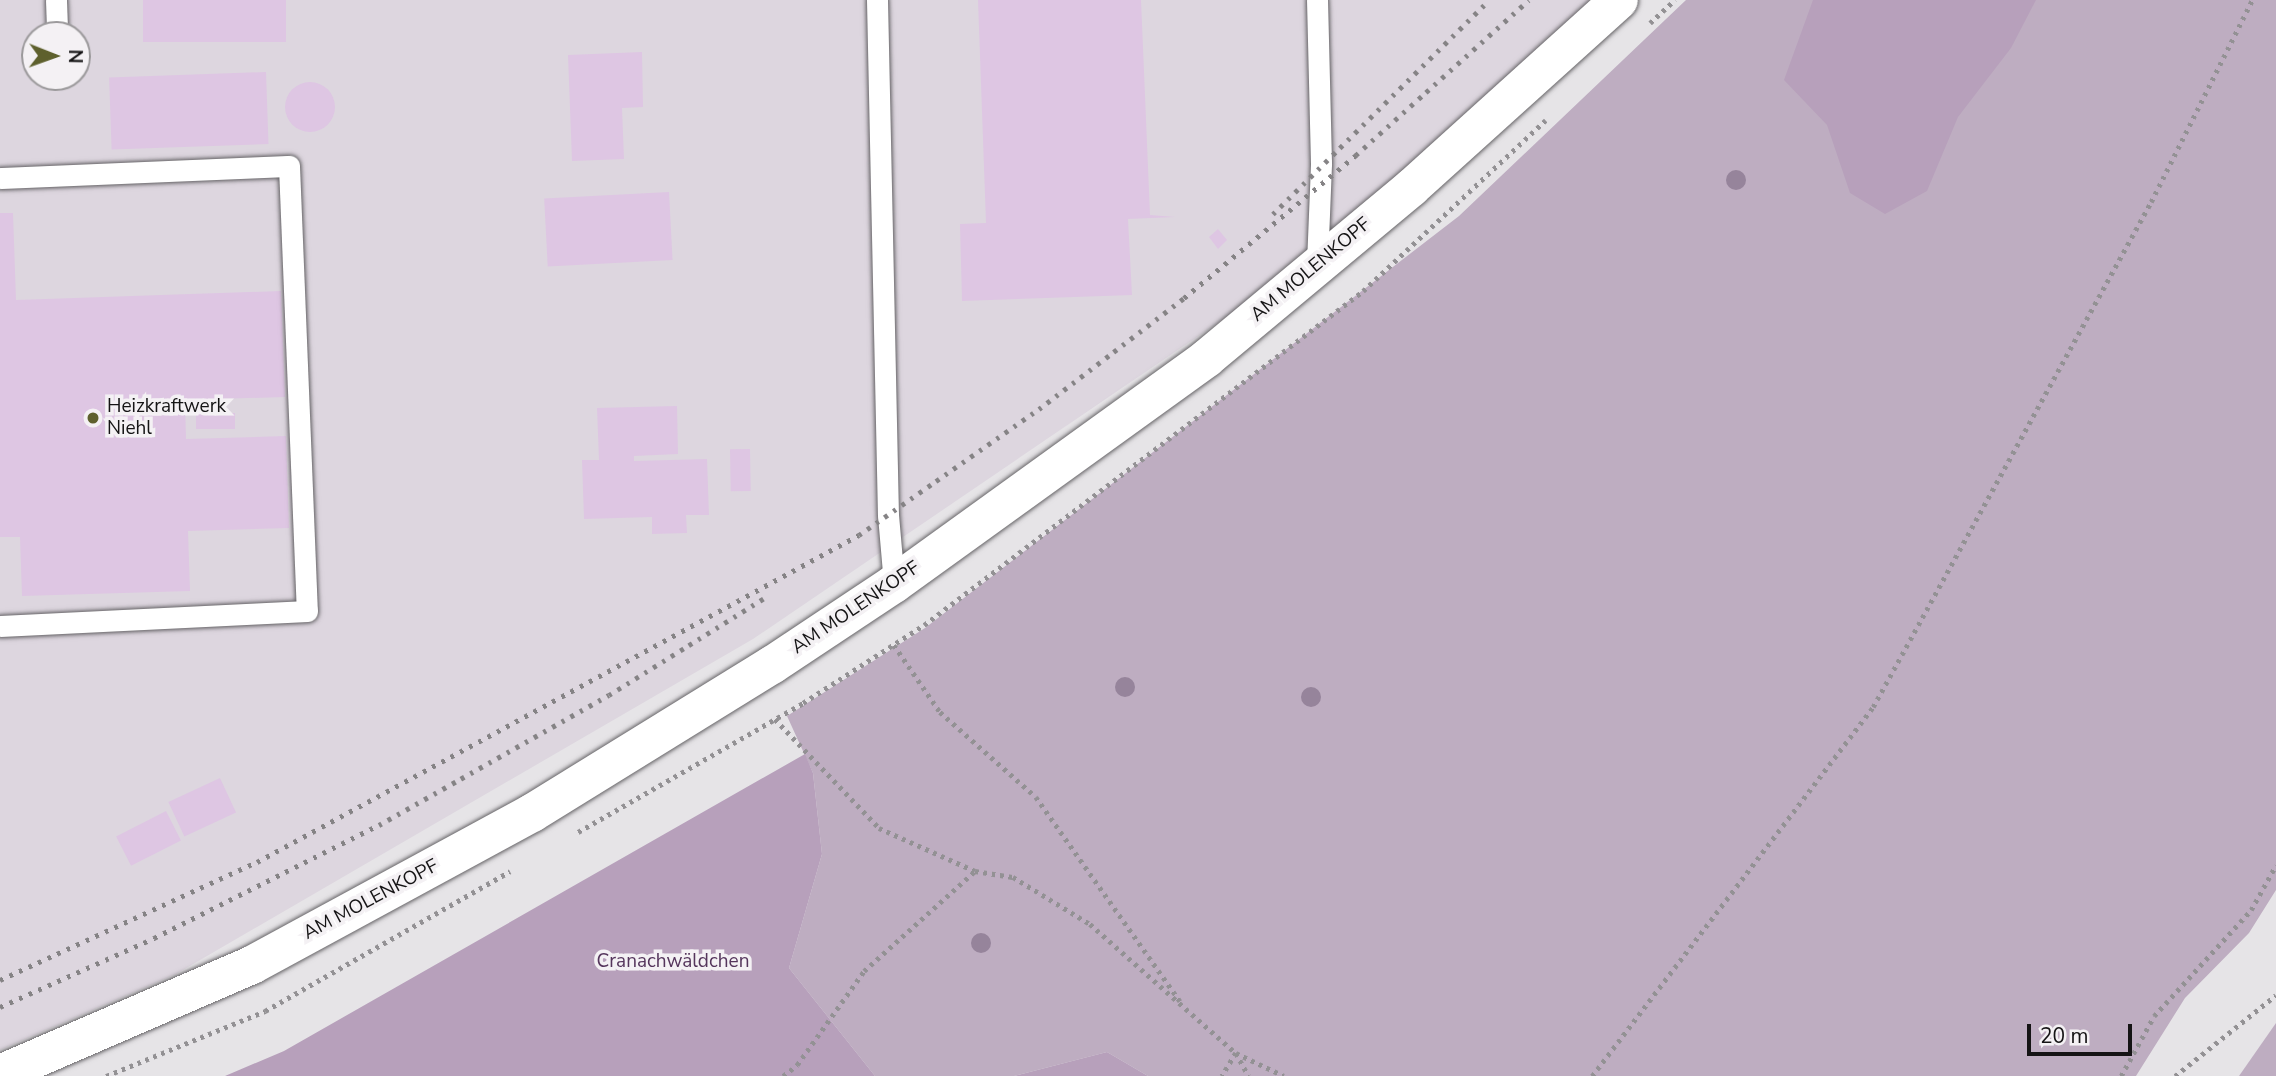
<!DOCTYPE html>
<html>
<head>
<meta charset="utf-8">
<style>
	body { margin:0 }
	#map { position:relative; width:2276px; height:1076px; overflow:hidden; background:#e6e4e7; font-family:"Nunito Sans",sans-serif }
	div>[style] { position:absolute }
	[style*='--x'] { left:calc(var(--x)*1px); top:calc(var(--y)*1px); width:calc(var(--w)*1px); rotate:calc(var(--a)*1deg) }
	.built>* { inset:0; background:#ddd6df }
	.green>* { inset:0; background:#beadc1 }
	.forest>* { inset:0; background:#b7a0bb }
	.building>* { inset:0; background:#dec6e3; transform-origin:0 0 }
	.round { border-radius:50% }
	.path>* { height:4.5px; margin-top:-2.25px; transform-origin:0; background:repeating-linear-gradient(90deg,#939194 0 3.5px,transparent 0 8.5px) }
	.roads { filter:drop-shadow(0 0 2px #656366) drop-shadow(0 0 2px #656366) }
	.service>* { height:21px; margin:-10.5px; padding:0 10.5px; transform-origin:10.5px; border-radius:10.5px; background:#fff }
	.minor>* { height:38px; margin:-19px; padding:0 19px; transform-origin:19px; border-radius:19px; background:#fff }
	.rail>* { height:5px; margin-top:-2.5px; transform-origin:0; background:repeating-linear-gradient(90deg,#858385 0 3.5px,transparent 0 10.5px) }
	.trees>* { width:20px; height:20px; margin:-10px; border-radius:50%; background:#96849b }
	.dots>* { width:19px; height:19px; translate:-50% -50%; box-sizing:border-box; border:4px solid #f4f1f4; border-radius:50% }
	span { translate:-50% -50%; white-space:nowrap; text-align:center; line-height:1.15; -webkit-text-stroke:7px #f4f1f4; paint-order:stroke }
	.street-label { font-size:19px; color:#151415 }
	.poi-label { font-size:19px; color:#151415 }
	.left { translate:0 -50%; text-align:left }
	.park-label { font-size:19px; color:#55355c }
	.north { position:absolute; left:21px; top:21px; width:70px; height:70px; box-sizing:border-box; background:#f4f1f4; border:2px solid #9b999b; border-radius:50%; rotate:91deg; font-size:19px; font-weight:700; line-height:28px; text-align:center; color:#151415 }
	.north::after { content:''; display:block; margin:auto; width:24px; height:32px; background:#5e602d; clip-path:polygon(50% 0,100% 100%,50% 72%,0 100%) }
	.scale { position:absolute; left:2027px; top:1024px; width:105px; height:32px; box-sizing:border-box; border:4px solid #151415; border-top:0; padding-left:9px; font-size:21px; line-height:24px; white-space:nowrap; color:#151415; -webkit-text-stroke:5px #f4f1f4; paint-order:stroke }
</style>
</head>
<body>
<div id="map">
	<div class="built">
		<div style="clip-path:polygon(evenodd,0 0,1597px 0,1272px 286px,753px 639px,176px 974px,0 1050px,0 0,35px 35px,77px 35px,77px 77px,35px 77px,35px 35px)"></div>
	</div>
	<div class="green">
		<div style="clip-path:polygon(1686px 0,2276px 0,2276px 890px,2249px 933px,2185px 998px,2136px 1076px,1148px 1076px,1107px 1052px,1014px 1076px,875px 1076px,789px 968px,822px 854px,813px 773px,787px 716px,925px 628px,1459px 216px)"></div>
		<div style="clip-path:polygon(2276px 1023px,2276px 1076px,2239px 1076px)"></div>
	</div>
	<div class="forest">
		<div style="clip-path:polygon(1813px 0,2036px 0,2011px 48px,1958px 117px,1927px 191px,1885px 214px,1850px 193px,1827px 125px,1784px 80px)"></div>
		<div style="clip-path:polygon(805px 754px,813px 773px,822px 854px,789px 968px,875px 1076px,225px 1076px,284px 1051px)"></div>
		<div style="clip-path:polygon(1107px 1052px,1148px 1076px,1014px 1076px)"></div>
	</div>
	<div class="building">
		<div style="left:143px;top:0;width:143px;height:42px"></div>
		<div style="clip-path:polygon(978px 0,1141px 0,1150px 215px,1175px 217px,1128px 219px,1132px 295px,962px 301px,960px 224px,986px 223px)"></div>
		<div style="clip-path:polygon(642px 52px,643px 107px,622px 108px,624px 159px,572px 161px,568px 55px)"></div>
		<div style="left:266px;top:72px;width:72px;height:157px;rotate:88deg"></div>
		<div class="round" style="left:285px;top:82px;width:50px;height:50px"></div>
		<div style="left:669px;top:192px;width:68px;height:125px;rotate:87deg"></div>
		<div style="clip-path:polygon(0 213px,13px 213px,16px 300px,281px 291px,285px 397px,185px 400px,186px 439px,286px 436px,289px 528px,188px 531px,190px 591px,22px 596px,20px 537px,0 537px)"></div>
		<div style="clip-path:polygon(1218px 229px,1227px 240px,1218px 249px,1209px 237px)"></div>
		<div style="clip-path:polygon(677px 406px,678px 454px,634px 456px,634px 461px,707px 459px,709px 515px,686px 515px,687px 533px,652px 534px,652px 517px,584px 519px,582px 460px,599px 460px,597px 408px)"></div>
		<div style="left:235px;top:413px;width:16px;height:39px;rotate:90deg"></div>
		<div style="left:750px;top:449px;width:42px;height:20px;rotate:89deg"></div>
		<div style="left:220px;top:778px;width:38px;height:57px;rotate:65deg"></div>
		<div style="left:166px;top:811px;width:33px;height:56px;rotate:63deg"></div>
	</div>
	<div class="path">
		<div style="--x:1650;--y:23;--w:34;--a:-43"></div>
		<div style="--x:894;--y:645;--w:81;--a:55.5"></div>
		<div style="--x:940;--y:712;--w:128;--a:41.5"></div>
		<div style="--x:1036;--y:797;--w:250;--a:54.8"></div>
		<div style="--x:775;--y:719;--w:151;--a:46.3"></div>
		<div style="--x:879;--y:828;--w:105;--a:24.1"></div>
		<div style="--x:975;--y:871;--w:38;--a:9"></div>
		<div style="--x:1013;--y:877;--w:90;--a:31.4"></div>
		<div style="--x:1090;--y:924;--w:195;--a:41.5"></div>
		<div style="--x:1236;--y:1053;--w:27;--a:121"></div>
		<div style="--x:578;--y:832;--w:259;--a:-29.8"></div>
		<div style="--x:803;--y:703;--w:144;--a:-32.8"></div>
		<div style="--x:924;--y:625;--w:552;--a:-37.26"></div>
		<div style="--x:1363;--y:291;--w:250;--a:-43.1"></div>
		<div style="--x:1236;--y:1053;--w:53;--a:25.6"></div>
		<div style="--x:1236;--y:1053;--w:26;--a:61"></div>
		<div style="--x:106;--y:1076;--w:172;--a:-22.2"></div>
		<div style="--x:265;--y:1011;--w:282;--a:-29.7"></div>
		<div style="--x:783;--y:1076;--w:18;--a:-38"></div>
		<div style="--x:797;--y:1065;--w:115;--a:-54.5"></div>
		<div style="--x:864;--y:971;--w:149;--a:-42"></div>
		<div style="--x:1592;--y:1076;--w:464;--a:-52.7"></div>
		<div style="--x:1873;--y:707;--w:576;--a:-61.17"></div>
		<div style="--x:2151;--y:202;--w:226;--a:-63.4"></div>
		<div style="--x:2121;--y:1076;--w:68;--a:-61.2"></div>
		<div style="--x:2154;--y:1016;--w:144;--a:-47.5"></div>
		<div style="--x:2251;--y:910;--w:51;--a:-60.9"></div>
		<div style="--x:2175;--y:1076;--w:129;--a:-38.7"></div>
	</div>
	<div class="roads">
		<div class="service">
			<div style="--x:56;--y:0;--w:35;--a:88"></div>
			<div style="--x:877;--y:0;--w:515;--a:88.78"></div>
			<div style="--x:888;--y:515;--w:69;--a:85"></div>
			<div style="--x:0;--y:178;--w:289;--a:-2.4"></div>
			<div style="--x:289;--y:166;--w:445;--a:87.7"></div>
			<div style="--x:307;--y:611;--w:307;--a:177.2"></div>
			<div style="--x:1317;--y:264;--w:101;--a:-87.7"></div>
			<div style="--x:1321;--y:163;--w:163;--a:-91.4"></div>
		</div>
		<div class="minor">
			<div style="--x:0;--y:1074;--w:275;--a:-23.4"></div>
			<div style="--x:252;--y:965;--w:319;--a:-28.5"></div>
			<div style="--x:532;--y:813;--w:282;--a:-31.7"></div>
			<div style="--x:772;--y:665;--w:146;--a:-33.6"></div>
			<div style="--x:894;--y:584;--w:386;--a:-35.8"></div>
			<div style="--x:1207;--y:358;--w:266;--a:-39.8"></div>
			<div style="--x:1411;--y:188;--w:280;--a:-42.1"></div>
		</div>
	</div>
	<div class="rail">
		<div style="--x:1273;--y:214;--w:304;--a:-44.7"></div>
		<div style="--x:0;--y:980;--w:283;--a:-24.7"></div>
		<div style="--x:257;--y:862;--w:685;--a:-28.51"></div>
		<div style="--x:859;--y:535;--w:220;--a:-35"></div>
		<div style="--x:1039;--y:409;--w:183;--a:-37.4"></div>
		<div style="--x:1184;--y:298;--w:224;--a:-39.7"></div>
		<div style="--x:1356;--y:155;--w:232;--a:-41.9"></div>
		<div style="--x:0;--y:1007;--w:169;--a:-24.1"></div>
		<div style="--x:154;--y:938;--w:252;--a:-26.7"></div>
		<div style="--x:379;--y:825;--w:264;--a:-29.5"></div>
		<div style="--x:609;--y:695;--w:183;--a:-32"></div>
	</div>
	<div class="trees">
		<div style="left:1736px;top:180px"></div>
		<div style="left:1125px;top:687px"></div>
		<div style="left:1311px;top:697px"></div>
		<div style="left:981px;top:943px"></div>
	</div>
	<div class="dots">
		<div style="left:93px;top:418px;background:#5e602d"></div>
	</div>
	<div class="street-label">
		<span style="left:1311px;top:270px;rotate:-40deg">AM MOLENKOPF</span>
		<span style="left:856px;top:608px;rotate:-34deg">AM MOLENKOPF</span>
		<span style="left:371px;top:900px;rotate:-28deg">AM MOLENKOPF</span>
	</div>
	<div class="poi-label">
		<span class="left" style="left:107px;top:418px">Heizkraftwerk<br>Niehl</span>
	</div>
	<div class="park-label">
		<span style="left:673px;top:962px">Cranachwäldchen</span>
	</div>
	<div class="north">N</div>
	<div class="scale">20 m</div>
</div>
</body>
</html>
